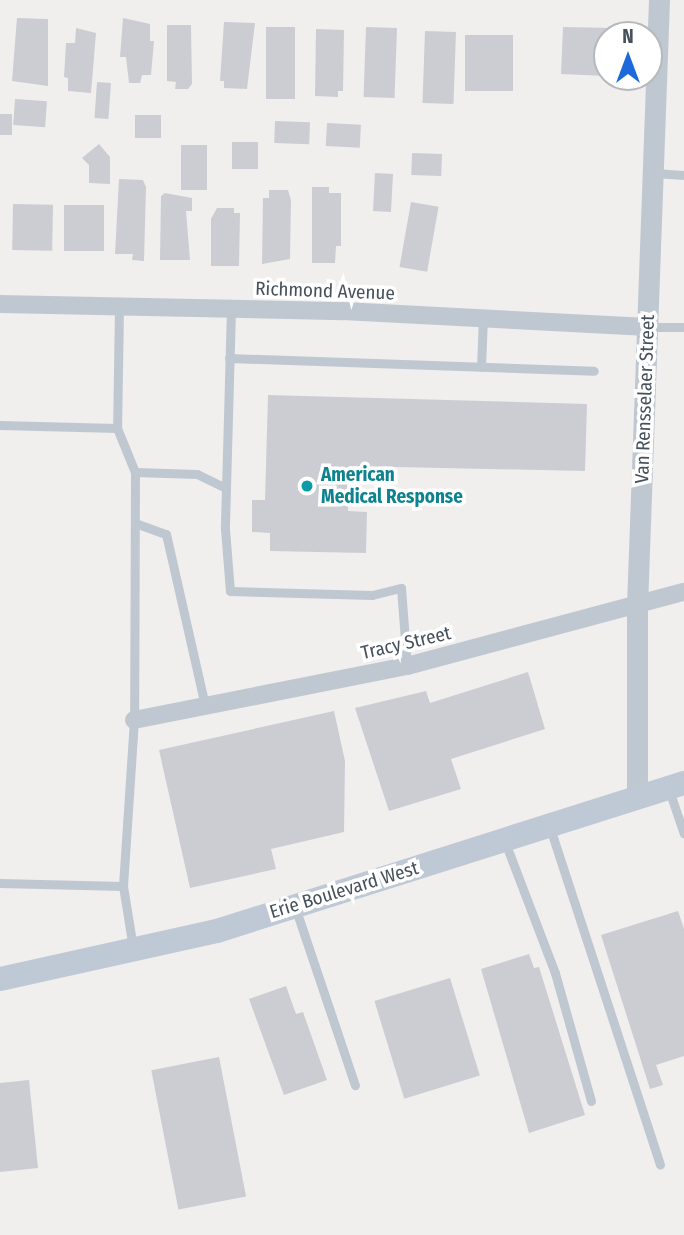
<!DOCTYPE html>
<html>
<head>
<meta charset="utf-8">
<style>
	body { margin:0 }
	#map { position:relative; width:684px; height:1235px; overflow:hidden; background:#f1eeee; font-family:"Fira Sans Condensed",sans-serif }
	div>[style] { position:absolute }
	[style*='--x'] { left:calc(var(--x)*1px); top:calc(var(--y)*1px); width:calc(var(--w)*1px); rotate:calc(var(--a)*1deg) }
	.building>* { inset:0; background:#cbcdd3; transform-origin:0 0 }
	.service>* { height:9px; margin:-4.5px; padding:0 4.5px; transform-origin:4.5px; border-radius:4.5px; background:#bfc8d0 }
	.minor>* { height:18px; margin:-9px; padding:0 9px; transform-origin:9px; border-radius:9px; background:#bfc8d0 }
	.tertiary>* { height:21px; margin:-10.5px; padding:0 10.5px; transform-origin:10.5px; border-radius:10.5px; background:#bfc8d0 }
	.secondary>* { height:24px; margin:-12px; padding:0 12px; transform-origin:12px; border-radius:12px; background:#bfc9d5 }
	.dots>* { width:19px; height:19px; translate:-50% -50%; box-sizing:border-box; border:4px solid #fff; border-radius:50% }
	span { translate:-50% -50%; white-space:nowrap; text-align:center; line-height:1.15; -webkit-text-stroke:7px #fff; paint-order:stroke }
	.street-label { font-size:19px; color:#47515b }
	.culture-label { font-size:19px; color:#0d838f; font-weight:700 }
	.left { translate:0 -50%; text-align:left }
	.north { position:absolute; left:593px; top:21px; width:70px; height:70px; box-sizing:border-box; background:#fff; border:2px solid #b5b9bd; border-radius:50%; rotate:0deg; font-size:19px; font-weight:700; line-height:28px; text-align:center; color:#47515b }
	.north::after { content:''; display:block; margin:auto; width:24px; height:32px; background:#1d69dc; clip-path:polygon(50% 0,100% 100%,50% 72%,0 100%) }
</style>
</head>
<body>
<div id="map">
	<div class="building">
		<div style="clip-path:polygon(17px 18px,48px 19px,48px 86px,12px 81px)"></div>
		<div style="clip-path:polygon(123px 18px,150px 24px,150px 41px,154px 41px,151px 75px,142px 75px,140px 83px,129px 83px,126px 57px,120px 57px)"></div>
		<div style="clip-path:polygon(224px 22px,255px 23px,247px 89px,224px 88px,224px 81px,220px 81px)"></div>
		<div style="clip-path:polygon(167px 25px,191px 25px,192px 84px,188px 89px,175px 89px,176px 82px,167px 81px)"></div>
		<div style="left:266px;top:27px;width:29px;height:72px"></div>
		<div style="left:366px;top:27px;width:31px;height:70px;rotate:2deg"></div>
		<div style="clip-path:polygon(563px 27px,614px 28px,613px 35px,607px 35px,607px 76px,561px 74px)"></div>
		<div style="clip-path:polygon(76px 28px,96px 33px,91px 93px,68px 91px,68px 78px,64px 77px,66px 43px,75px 43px)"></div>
		<div style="clip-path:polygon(316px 29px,344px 30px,343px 91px,338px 91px,338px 97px,315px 96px)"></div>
		<div style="left:425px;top:31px;width:31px;height:72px;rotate:2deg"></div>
		<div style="left:465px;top:35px;width:48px;height:56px"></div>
		<div style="left:97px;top:82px;width:14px;height:36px;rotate:4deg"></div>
		<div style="left:15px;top:99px;width:32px;height:26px;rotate:4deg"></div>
		<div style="left:0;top:114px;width:12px;height:21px"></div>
		<div style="left:135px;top:115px;width:26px;height:23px"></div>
		<div style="left:275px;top:121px;width:35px;height:22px;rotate:2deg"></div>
		<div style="left:327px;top:123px;width:34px;height:23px;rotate:3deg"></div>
		<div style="left:232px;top:142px;width:26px;height:27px"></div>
		<div style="clip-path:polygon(99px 144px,110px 157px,110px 184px,89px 183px,89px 165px,82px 158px)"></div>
		<div style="left:181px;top:145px;width:26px;height:45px"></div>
		<div style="left:412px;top:153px;width:30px;height:22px;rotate:2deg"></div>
		<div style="left:375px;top:173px;width:18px;height:38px;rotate:3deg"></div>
		<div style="clip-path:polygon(119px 179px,143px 180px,146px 187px,144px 261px,132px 260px,133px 254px,115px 254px)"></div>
		<div style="clip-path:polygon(312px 187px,329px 187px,329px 193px,341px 193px,341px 246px,336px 246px,335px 263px,312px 263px)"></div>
		<div style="clip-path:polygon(269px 190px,288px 190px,291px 200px,290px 259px,262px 264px,263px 198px,269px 198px)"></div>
		<div style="clip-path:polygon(165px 193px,192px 198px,192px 211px,186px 211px,190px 260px,160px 260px,161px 196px)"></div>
		<div style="left:411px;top:202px;width:28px;height:66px;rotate:10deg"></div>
		<div style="left:13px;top:204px;width:40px;height:46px;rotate:1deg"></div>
		<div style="left:64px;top:205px;width:40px;height:46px"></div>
		<div style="clip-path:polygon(217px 208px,234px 208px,234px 213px,240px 213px,239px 266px,211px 266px,211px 219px)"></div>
		<div style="clip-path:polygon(268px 395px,587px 404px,585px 471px,349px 466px,348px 511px,367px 512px,366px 553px,270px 551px,270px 533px,252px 532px,252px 500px,265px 500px)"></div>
		<div style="clip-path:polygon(528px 672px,545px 729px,451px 759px,461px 789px,389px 811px,355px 708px,426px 691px,430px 703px)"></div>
		<div style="clip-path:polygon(334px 711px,345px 761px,344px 832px,271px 849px,276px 869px,190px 888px,159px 750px)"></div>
		<div style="clip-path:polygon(678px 911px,684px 929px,684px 1056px,656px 1065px,663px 1085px,650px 1089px,601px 935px)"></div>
		<div style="clip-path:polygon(529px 954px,534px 968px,539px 967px,585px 1115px,529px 1133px,481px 969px)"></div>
		<div style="left:450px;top:978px;width:102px;height:79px;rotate:73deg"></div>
		<div style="clip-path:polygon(286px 986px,296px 1014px,303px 1012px,327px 1080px,284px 1095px,249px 999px)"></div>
		<div style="left:219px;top:1057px;width:142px;height:69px;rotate:79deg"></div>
		<div style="clip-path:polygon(29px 1080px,38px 1168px,0 1172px,0 1083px)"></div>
	</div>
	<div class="service">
		<div style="--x:654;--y:173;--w:30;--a:4"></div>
		<div style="--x:119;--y:306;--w:122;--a:90.9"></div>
		<div style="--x:117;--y:428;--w:48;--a:67.8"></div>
		<div style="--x:135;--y:472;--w:248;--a:90.2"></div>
		<div style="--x:134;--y:720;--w:166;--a:93.8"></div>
		<div style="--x:123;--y:886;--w:63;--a:80.8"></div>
		<div style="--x:231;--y:309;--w:220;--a:91.6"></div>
		<div style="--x:225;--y:529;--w:62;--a:85.4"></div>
		<div style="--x:230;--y:591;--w:142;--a:1.6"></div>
		<div style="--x:372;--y:595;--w:30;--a:-14"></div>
		<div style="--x:401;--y:588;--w:78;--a:85.6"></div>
		<div style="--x:648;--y:327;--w:36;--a:0"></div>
		<div style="--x:229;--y:358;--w:365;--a:2"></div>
		<div style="--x:481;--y:367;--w:49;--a:-87.7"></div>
		<div style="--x:0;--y:425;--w:117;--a:1.5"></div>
		<div style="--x:135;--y:472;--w:62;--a:1.8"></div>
		<div style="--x:197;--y:474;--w:32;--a:26"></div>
		<div style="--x:135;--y:523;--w:33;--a:20"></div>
		<div style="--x:166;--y:534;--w:176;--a:77.2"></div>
		<div style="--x:669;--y:790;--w:46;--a:71.2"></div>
		<div style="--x:550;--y:828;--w:354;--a:71.9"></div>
		<div style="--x:505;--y:842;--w:140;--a:69.1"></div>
		<div style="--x:555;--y:973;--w:133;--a:74.3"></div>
		<div style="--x:0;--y:883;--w:123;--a:1.4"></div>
		<div style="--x:295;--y:907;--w:188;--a:71.4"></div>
	</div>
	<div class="minor">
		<div style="--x:0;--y:304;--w:343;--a:1.2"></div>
		<div style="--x:343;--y:311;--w:305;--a:3"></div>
		<div style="--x:134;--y:720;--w:278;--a:-11.2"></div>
		<div style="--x:407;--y:666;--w:287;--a:-15"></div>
	</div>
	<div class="tertiary">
		<div style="--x:637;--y:798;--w:192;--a:-90"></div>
		<div style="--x:637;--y:606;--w:606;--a:-87.92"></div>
	</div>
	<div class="secondary">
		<div style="--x:0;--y:979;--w:222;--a:-12.5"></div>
		<div style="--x:217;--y:931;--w:490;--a:-17.6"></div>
	</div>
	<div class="dots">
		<div style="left:307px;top:486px;background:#0f9aa8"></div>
	</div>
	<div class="street-label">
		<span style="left:325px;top:291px;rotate:2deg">Richmond Avenue</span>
		<span style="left:645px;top:399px;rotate:-88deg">Van Rensselaer Street</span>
		<span style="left:406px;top:643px;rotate:-13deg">Tracy Street</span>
		<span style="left:344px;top:890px;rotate:-17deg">Erie Boulevard West</span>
	</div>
	<div class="culture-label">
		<span class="left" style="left:321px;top:486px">American<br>Medical Response</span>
	</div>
	<div class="north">N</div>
</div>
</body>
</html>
